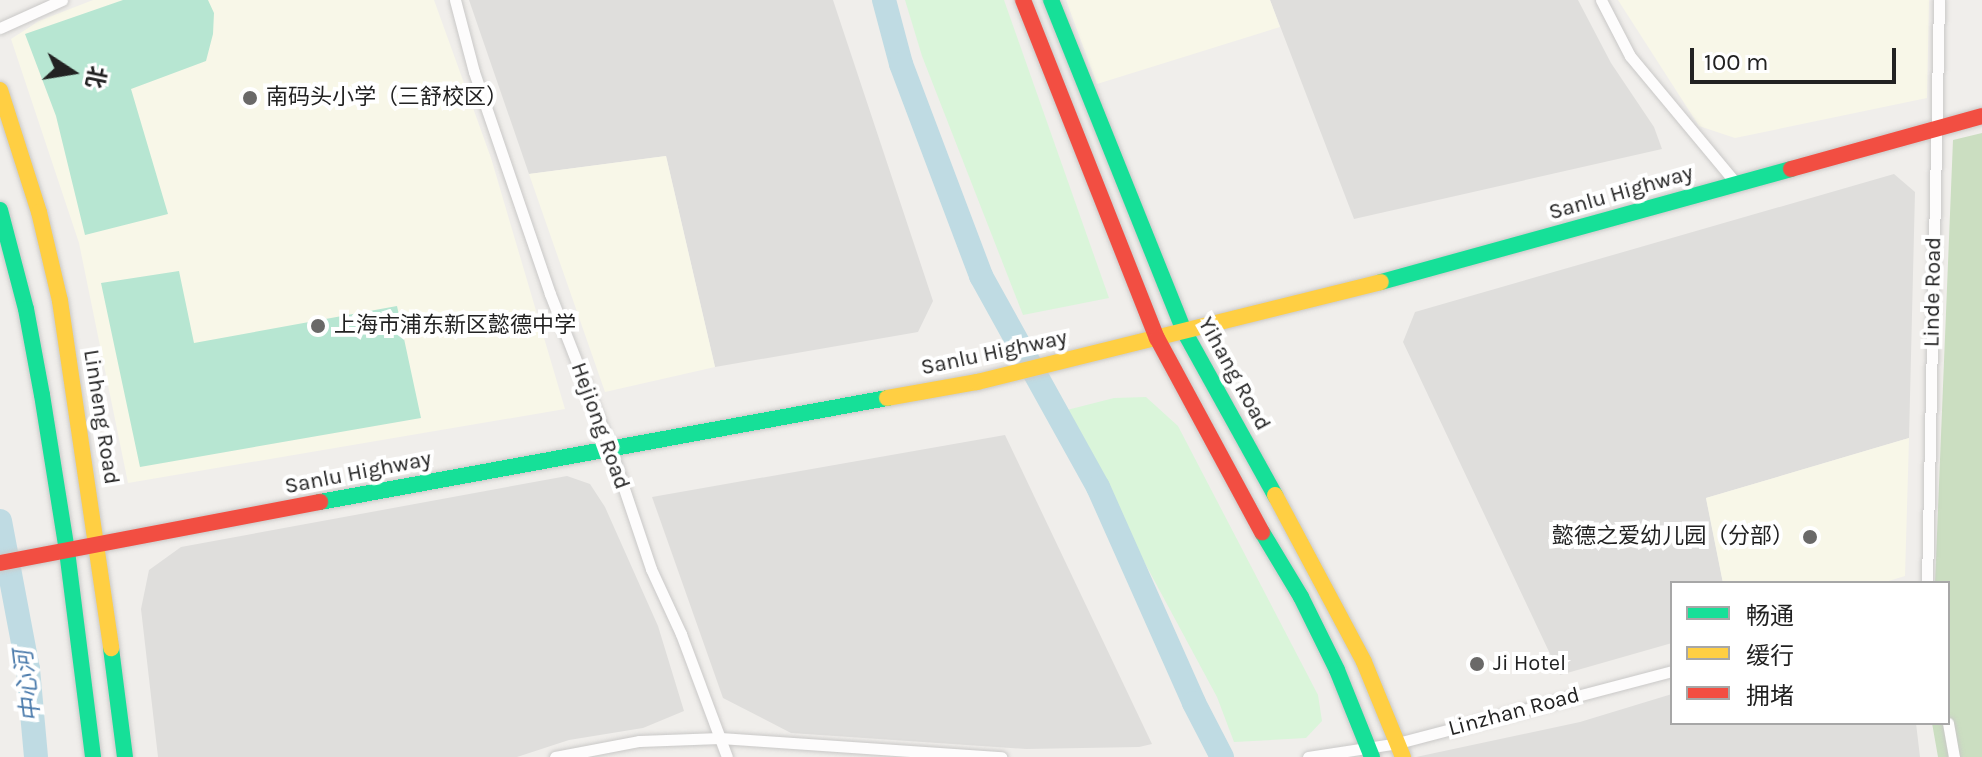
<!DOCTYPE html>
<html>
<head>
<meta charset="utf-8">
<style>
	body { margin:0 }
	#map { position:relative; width:1982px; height:757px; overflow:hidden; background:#f0eeeb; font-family:Karla,"Noto Sans SC",sans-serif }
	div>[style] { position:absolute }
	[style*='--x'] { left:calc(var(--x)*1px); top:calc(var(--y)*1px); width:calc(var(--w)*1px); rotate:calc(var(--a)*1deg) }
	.residential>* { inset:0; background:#dfdedc }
	.education>* { inset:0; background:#f8f7e8 }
	.forest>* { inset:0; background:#cbdec1 }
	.park>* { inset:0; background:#daf5da }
	.pitch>* { inset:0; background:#b7e6d2 }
	.river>* { height:24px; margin:-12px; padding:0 12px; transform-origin:12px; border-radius:12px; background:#bfdbe3 }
	.roads { filter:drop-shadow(0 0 2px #c9c8c7) drop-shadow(0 0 2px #c9c8c7) }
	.street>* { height:11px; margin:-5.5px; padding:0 5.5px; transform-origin:5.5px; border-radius:5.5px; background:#fdfcfc }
	.fast>* { height:16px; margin:-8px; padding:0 8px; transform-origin:8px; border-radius:8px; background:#16e098 }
	.slow>* { height:16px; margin:-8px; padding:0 8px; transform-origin:8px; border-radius:8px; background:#ffcf43 }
	.jam>* { height:16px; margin:-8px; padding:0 8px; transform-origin:8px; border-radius:8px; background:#f24e42 }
	.dots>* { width:22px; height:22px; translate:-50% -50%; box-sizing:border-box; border:4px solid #fff; border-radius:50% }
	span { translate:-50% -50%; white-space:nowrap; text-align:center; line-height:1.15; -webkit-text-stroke:8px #fff; paint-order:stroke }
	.poi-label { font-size:22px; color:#222 }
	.left { translate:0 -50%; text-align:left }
	.right { translate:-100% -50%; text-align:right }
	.street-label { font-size:22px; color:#222 }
	.water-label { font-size:24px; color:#4a7aab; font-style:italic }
	.legend { position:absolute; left:1670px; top:581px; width:280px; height:144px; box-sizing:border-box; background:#fff; border:2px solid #a7a7a7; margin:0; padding:10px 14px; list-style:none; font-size:24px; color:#222 }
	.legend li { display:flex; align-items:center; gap:16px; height:40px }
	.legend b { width:40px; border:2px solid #a7a7a7 }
	.north { position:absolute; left:32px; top:32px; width:80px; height:80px; -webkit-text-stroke:6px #fff; paint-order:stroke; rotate:102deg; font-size:22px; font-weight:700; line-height:32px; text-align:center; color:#222 }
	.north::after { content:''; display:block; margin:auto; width:28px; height:36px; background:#222; clip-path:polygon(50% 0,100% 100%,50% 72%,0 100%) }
	.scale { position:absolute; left:1690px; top:48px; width:206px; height:36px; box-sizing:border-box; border:4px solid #222; border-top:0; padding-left:10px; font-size:24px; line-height:28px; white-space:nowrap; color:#222; -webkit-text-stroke:6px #fff; paint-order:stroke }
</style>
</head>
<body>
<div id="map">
	<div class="residential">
		<div style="clip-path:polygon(469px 0,833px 0,933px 301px,918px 332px,715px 367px,666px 156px,529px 174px)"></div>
		<div style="clip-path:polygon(1270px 0,1578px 0,1611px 63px,1654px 127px,1662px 149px,1354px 219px)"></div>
		<div style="clip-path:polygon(1894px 174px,1915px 192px,1909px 438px,1706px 498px,1723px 583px,1672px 583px,1672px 643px,1560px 675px,1403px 342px,1415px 312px)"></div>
		<div style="clip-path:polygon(1005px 435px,1152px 744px,1139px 747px,1026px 749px,791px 733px,723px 698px,652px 497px)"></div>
		<div style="clip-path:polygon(567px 476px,590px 484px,605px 507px,658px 626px,684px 711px,643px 728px,569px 740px,517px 757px,158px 757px,141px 609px,149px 570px,181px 547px)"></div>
		<div style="clip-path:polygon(1672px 694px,1672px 723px,1916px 723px,1920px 757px,1416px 757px,1580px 722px)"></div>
	</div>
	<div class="education">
		<div style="clip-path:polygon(93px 0,434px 0,491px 158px,565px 409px,128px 483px,79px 243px,11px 39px,39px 21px)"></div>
		<div style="clip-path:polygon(1066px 0,1270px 0,1280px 27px,1097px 84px)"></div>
		<div style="clip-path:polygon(1618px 0,1929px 0,1927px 98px,1735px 138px,1699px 126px)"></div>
		<div style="clip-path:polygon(666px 156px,715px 367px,605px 392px,529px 174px)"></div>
		<div style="clip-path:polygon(1909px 438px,1905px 576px,1882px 583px,1723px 583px,1706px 498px)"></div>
	</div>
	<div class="forest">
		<div style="clip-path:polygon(1982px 133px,1982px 757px,1938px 757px,1932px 723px,1948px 723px,1948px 583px,1935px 583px,1953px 140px)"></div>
	</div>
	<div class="park">
		<div style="clip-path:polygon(905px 0,1004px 0,1109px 298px,1023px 315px,922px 56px)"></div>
		<div style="clip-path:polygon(1146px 397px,1178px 426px,1318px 695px,1322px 721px,1306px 738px,1234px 742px,1217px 697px,1063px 411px,1114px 398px)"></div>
	</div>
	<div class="pitch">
		<div style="clip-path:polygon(123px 0,208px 0,214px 13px,213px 34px,206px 61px,131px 89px,168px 214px,85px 235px,56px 116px,25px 34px)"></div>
		<div style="clip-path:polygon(179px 271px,194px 343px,397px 306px,421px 418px,140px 467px,101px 283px)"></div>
	</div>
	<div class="river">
		<div style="--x:884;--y:0;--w:66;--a:75.1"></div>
		<div style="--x:901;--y:64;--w:227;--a:69.3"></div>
		<div style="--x:981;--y:276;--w:241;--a:61"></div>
		<div style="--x:1098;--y:487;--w:236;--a:66"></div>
		<div style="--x:1194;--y:703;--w:61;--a:62.6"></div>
		<div style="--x:0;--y:521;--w:151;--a:79.3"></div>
		<div style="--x:28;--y:669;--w:88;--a:84.8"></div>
	</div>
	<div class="roads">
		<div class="street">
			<div style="--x:455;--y:0;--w:74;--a:75.2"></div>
			<div style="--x:474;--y:72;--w:235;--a:71.1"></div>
			<div style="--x:550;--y:294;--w:164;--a:68.6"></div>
			<div style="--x:610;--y:447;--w:129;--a:71.4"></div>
			<div style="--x:651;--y:569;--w:72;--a:65.2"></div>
			<div style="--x:681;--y:634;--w:131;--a:69.5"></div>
			<div style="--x:1601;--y:0;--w:63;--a:62.6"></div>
			<div style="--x:1630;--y:56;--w:165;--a:50.2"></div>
			<div style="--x:0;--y:28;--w:68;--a:-24.3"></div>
			<div style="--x:1927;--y:583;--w:583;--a:-88.82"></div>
			<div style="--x:1948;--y:723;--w:35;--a:80"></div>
			<div style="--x:555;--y:757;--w:86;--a:-10.8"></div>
			<div style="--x:639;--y:741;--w:81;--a:-2.1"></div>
			<div style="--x:720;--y:738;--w:282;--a:3.9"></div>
			<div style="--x:1308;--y:757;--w:91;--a:-8.8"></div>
			<div style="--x:1398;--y:743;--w:283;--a:-14.7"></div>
		</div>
		<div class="fast">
			<div style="--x:1051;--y:0;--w:357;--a:68.1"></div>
			<div style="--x:1184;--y:331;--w:188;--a:61"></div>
			<div style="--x:0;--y:210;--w:102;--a:75.3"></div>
			<div style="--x:26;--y:309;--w:87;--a:79.5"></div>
			<div style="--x:42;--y:395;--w:158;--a:80.9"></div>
			<div style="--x:67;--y:551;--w:208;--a:82.8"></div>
			<div style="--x:1381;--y:282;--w:425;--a:-15.4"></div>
			<div style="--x:320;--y:502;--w:576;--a:-10.39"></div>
			<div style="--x:1262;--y:532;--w:76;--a:59"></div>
			<div style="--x:1301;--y:597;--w:81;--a:63.7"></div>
			<div style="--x:1337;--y:670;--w:94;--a:68.1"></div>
			<div style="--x:111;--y:648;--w:110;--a:82.7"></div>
		</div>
		<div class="slow">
			<div style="--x:0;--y:90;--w:128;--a:72.3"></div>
			<div style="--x:39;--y:212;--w:91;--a:76.7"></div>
			<div style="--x:60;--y:301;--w:351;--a:81.6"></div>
			<div style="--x:887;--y:398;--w:91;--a:-10.1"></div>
			<div style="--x:977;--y:382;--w:416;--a:-13.9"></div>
			<div style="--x:1275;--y:495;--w:189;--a:61.9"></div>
			<div style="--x:1364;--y:662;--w:103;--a:67.7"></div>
		</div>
		<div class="jam">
			<div style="--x:1023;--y:0;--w:364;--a:68.4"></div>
			<div style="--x:1157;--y:338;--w:221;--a:61.6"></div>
			<div style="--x:1791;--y:169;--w:198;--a:-15.5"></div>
			<div style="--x:0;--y:563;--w:326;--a:-10.8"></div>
		</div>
	</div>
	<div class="dots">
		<div style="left:250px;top:98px;background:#6a6968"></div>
		<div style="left:318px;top:326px;background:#6a6968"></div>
		<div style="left:1810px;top:537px;background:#6a6968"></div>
		<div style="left:1477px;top:664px;background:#6a6968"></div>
	</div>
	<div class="poi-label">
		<span class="left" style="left:266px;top:98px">南码头小学（三舒校区）</span>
		<span class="left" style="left:334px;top:326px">上海市浦东新区懿德中学</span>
		<span class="right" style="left:1794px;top:537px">懿德之爱幼儿园（分部）</span>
		<span class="left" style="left:1493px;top:664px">Ji Hotel</span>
	</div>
	<div class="street-label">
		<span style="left:1621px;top:193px;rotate:-16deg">Sanlu Highway</span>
		<span style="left:1933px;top:292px;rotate:-89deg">Linde Road</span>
		<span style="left:994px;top:353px;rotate:-12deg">Sanlu Highway</span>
		<span style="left:1234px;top:374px;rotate:61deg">Yihang Road</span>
		<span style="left:101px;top:417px;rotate:81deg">Linheng Road</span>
		<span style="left:600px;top:426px;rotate:70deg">Hejiong Road</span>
		<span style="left:358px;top:473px;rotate:-11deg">Sanlu Highway</span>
		<span style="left:1514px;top:712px;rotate:-15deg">Linzhan Road</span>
	</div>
	<div class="water-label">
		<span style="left:28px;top:686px;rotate:-97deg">中心河</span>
	</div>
	<ul class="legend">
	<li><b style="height:10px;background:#16e098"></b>畅通</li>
	<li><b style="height:10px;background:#ffcf43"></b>缓行</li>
	<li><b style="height:10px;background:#f24e42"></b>拥堵</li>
	</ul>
	<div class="north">北</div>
	<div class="scale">100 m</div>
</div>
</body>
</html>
